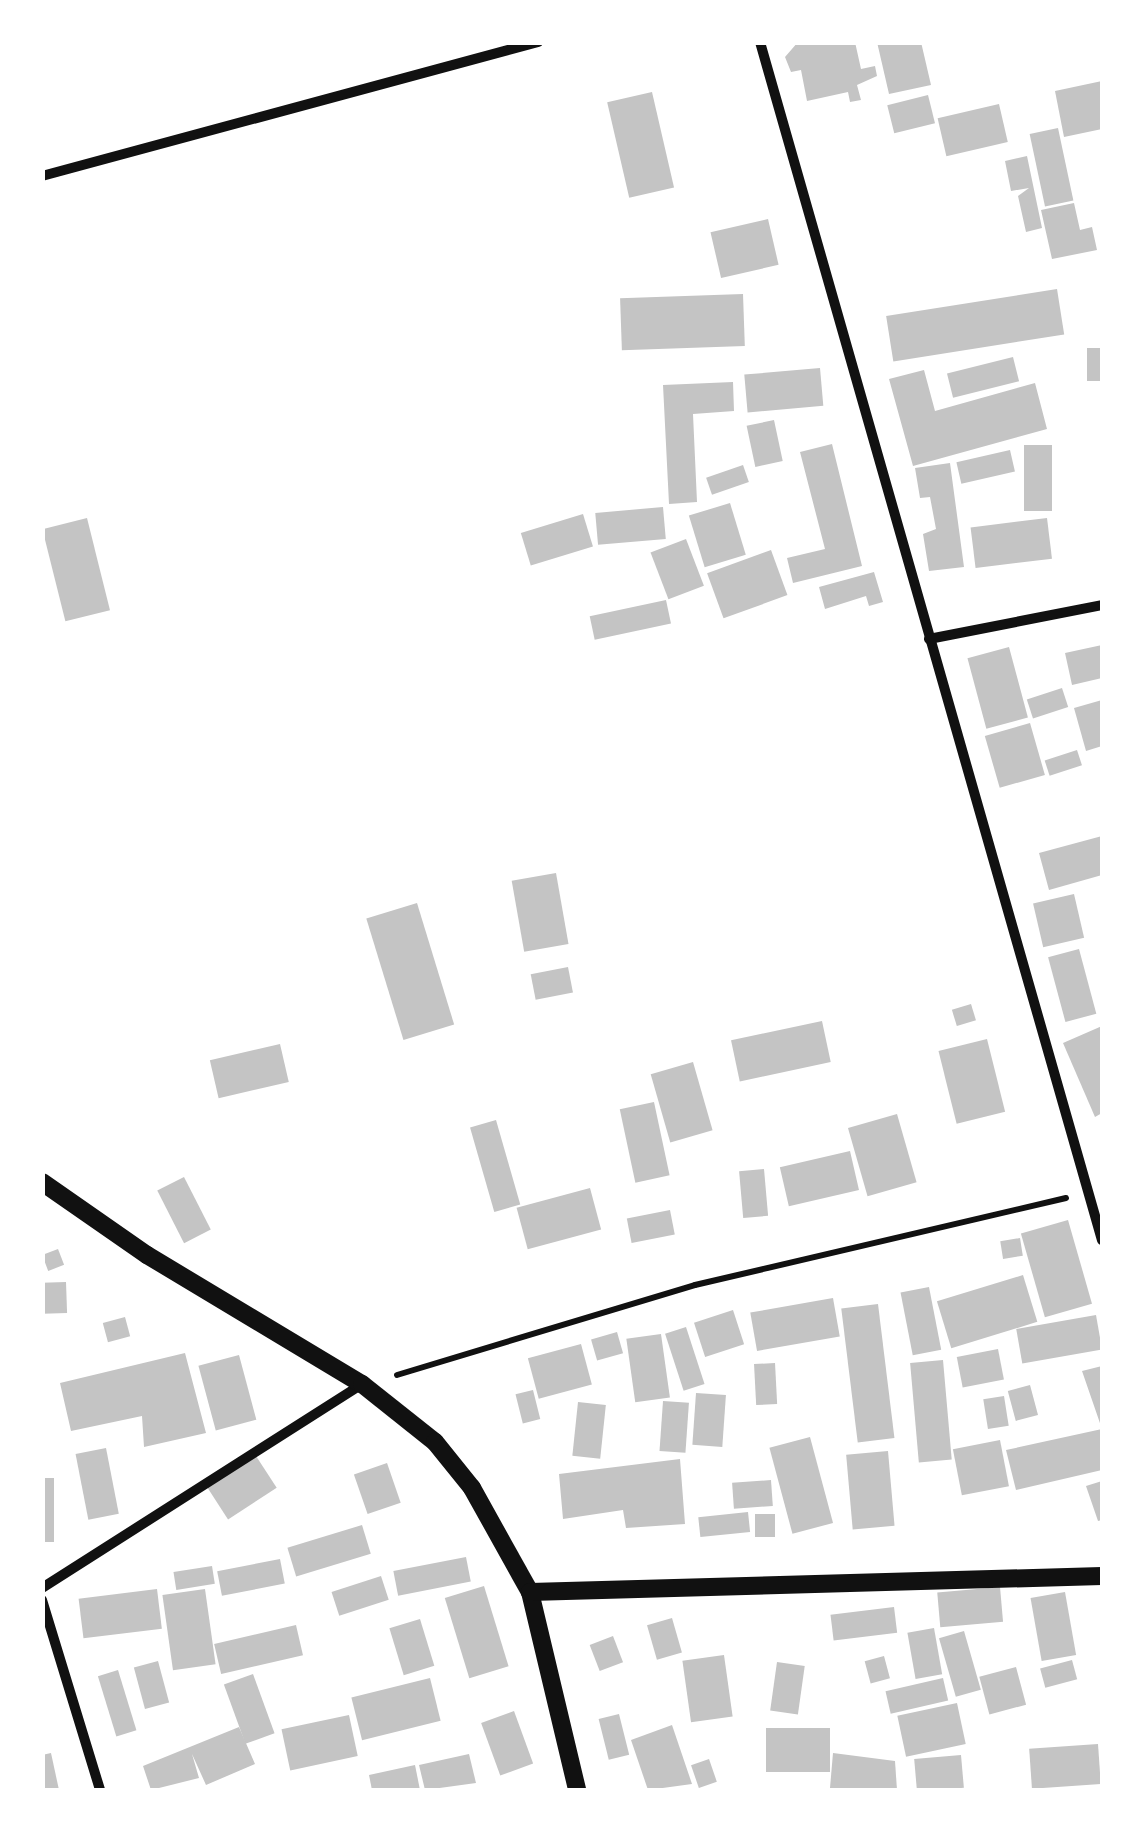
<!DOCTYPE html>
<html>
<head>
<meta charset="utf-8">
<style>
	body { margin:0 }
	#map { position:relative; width:1145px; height:1833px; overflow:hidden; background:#fff; font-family:Rubik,sans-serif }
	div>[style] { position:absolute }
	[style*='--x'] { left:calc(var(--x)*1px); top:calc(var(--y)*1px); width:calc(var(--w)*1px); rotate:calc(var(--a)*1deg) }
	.building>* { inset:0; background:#c4c4c4; transform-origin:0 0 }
	.path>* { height:6px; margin:-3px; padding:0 3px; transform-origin:3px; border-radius:3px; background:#111 }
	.minor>* { height:10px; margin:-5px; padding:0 5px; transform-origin:5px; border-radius:5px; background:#111 }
	.tertiary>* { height:18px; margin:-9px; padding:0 9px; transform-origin:9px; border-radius:9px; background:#111 }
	span { translate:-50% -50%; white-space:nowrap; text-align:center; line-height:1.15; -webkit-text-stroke:10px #fff; paint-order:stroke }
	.frame { position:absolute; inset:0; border:45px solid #fff; pointer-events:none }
</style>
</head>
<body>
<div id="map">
	<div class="building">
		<div style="clip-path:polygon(798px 42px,855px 42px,861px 69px,875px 66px,877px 76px,857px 85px,861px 100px,850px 102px,848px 92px,807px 101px,801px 70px,791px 72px,785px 57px)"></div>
		<div style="clip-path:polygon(877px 42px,921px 42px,931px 85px,889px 94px)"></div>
		<div style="clip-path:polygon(1102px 81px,1102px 129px,1064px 137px,1055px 91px)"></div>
		<div style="left:652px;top:92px;width:98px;height:46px;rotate:77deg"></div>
		<div style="left:928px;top:95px;width:29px;height:42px;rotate:76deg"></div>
		<div style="left:999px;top:104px;width:39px;height:63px;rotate:77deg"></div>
		<div style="left:1058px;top:128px;width:74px;height:29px;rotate:78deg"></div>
		<div style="clip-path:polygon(1027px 156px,1042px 228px,1026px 232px,1018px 196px,1029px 188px,1011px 191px,1005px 161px)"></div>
		<div style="clip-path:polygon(1074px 203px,1080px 230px,1092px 227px,1097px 250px,1052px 259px,1041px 210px)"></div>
		<div style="left:768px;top:219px;width:47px;height:59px;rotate:77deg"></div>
		<div style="left:1057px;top:289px;width:46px;height:173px;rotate:81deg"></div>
		<div style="left:743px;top:294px;width:52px;height:123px;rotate:88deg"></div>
		<div style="left:1087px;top:348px;width:15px;height:33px"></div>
		<div style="left:1013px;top:357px;width:25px;height:68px;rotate:76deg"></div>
		<div style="left:820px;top:368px;width:38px;height:76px;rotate:85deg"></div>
		<div style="clip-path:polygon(924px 370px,935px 411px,1035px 383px,1047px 429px,913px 466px,889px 379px)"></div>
		<div style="clip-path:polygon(733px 382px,734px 411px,693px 414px,697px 502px,669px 504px,663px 385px)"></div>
		<div style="left:774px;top:420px;width:42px;height:28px;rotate:78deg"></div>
		<div style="clip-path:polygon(832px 444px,862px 566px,793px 583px,787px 558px,825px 549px,800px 452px)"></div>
		<div style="left:1024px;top:445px;width:28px;height:66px"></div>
		<div style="left:1010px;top:450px;width:22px;height:55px;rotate:77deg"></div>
		<div style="clip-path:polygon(950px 463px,964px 567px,929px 571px,923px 534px,936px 529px,930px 497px,920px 498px,915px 468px)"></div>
		<div style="left:743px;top:465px;width:18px;height:39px;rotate:71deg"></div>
		<div style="left:730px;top:503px;width:54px;height:43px;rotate:73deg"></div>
		<div style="left:663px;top:507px;width:32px;height:68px;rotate:85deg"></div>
		<div style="left:583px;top:514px;width:34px;height:65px;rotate:73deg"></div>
		<div style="left:87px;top:518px;width:95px;height:46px;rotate:76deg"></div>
		<div style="left:1047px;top:518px;width:41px;height:77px;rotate:83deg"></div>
		<div style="left:686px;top:539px;width:50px;height:38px;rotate:69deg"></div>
		<div style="left:771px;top:550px;width:48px;height:68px;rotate:70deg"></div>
		<div style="clip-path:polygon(874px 572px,883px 602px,869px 606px,866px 596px,825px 609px,819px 587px)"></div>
		<div style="left:666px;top:600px;width:24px;height:78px;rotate:78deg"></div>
		<div style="clip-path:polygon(1102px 645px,1102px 678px,1072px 685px,1065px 653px)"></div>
		<div style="left:1009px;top:647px;width:73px;height:43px;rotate:75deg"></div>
		<div style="left:1062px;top:688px;width:20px;height:37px;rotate:72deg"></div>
		<div style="clip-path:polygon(1102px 700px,1102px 746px,1086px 751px,1074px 708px)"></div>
		<div style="left:1030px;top:723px;width:54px;height:47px;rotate:74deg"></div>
		<div style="left:1077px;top:750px;width:16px;height:34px;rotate:72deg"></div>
		<div style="clip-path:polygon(1102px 836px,1102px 875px,1049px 890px,1039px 853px)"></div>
		<div style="left:556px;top:873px;width:72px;height:45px;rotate:80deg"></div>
		<div style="left:1074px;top:894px;width:45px;height:42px;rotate:77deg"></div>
		<div style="left:417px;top:903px;width:127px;height:53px;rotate:73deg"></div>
		<div style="left:1079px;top:949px;width:67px;height:32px;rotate:75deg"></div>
		<div style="left:568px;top:967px;width:26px;height:38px;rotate:79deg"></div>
		<div style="left:971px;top:1004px;width:17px;height:20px;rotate:73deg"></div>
		<div style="left:822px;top:1021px;width:42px;height:93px;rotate:78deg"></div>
		<div style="clip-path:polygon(1102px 1026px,1102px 1113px,1095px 1117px,1063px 1043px)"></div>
		<div style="left:987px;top:1039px;width:75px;height:50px;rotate:76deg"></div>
		<div style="left:280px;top:1044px;width:39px;height:72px;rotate:77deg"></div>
		<div style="left:693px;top:1062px;width:71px;height:44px;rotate:74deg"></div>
		<div style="left:654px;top:1102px;width:75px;height:35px;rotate:78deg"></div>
		<div style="left:897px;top:1114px;width:71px;height:51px;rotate:74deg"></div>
		<div style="left:496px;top:1120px;width:88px;height:27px;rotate:74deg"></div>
		<div style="left:850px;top:1151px;width:40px;height:72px;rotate:77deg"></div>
		<div style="left:764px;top:1169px;width:47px;height:25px;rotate:85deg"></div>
		<div style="left:184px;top:1177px;width:59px;height:30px;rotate:63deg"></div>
		<div style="left:590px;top:1188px;width:43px;height:76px;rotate:75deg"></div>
		<div style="left:670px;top:1210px;width:25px;height:44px;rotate:79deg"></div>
		<div style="left:1068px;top:1220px;width:87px;height:49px;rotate:74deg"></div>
		<div style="left:1020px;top:1238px;width:18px;height:20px;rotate:81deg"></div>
		<div style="left:58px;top:1249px;width:17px;height:17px;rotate:69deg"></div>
		<div style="left:1023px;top:1275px;width:49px;height:90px;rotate:73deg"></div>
		<div style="left:66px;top:1282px;width:31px;height:24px;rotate:88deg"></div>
		<div style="left:929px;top:1287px;width:64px;height:29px;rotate:79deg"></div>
		<div style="left:833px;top:1298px;width:39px;height:84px;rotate:80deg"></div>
		<div style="left:878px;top:1304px;width:135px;height:37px;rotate:83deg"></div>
		<div style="left:733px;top:1310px;width:36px;height:41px;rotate:72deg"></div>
		<div style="left:1096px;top:1315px;width:35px;height:81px;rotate:80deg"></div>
		<div style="left:125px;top:1317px;width:20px;height:23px;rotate:75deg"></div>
		<div style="left:686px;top:1327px;width:60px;height:22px;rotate:72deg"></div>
		<div style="left:617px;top:1332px;width:22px;height:27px;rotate:74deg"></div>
		<div style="left:661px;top:1334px;width:64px;height:35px;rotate:82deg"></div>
		<div style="left:581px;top:1344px;width:42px;height:55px;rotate:75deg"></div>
		<div style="left:998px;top:1349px;width:31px;height:42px;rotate:79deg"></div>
		<div style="clip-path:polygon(185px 1353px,206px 1433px,144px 1447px,142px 1416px,71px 1431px,60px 1383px)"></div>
		<div style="left:239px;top:1355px;width:67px;height:42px;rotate:75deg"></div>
		<div style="left:943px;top:1360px;width:100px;height:33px;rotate:85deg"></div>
		<div style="left:775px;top:1363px;width:41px;height:21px;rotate:87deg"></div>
		<div style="clip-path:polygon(1102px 1366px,1102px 1470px,1016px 1490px,1006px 1450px,1102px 1429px,1082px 1371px)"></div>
		<div style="left:1030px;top:1385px;width:31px;height:23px;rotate:75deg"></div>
		<div style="left:533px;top:1390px;width:30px;height:18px;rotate:76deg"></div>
		<div style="left:696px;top:1393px;width:30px;height:52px;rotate:4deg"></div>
		<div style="left:1004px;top:1396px;width:30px;height:21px;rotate:81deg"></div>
		<div style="left:663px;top:1401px;width:26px;height:50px;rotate:4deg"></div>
		<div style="left:578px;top:1402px;width:28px;height:54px;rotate:6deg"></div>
		<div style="left:810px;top:1437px;width:89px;height:42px;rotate:75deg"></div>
		<div style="left:1000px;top:1440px;width:47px;height:48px;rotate:79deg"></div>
		<div style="left:106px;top:1448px;width:67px;height:31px;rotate:79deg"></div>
		<div style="left:888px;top:1451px;width:75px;height:42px;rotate:85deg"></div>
		<div style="left:256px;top:1456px;width:38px;height:58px;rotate:57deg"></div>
		<div style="clip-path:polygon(680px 1459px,685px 1524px,626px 1528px,623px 1510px,563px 1519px,559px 1474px)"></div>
		<div style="left:387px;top:1463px;width:42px;height:35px;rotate:71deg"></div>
		<div style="left:42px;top:1478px;width:12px;height:64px"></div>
		<div style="left:771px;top:1480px;width:26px;height:39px;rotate:86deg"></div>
		<div style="clip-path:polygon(1102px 1481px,1102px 1520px,1098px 1521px,1086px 1486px)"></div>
		<div style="left:748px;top:1512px;width:20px;height:50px;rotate:84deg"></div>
		<div style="left:755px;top:1514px;width:20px;height:23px"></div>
		<div style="left:362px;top:1525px;width:30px;height:78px;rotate:73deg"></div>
		<div style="left:466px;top:1557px;width:25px;height:74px;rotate:79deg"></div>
		<div style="left:280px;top:1559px;width:25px;height:64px;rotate:79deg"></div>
		<div style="left:212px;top:1566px;width:18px;height:39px;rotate:81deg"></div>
		<div style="left:381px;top:1576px;width:25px;height:52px;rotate:72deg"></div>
		<div style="left:484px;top:1586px;width:84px;height:41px;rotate:73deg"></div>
		<div style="left:1000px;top:1587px;width:35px;height:63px;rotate:85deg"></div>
		<div style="left:157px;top:1589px;width:40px;height:79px;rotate:83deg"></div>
		<div style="left:205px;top:1589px;width:76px;height:43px;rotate:82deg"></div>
		<div style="left:1065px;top:1592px;width:64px;height:35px;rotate:80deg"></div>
		<div style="left:894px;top:1607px;width:26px;height:64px;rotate:83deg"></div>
		<div style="left:672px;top:1618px;width:36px;height:26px;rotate:74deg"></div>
		<div style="left:420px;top:1619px;width:49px;height:32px;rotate:73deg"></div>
		<div style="left:296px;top:1625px;width:31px;height:84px;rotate:77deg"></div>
		<div style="left:934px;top:1628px;width:47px;height:27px;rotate:80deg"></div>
		<div style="left:964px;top:1631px;width:61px;height:26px;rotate:74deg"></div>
		<div style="left:613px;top:1636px;width:28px;height:25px;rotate:69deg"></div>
		<div style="left:724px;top:1655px;width:62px;height:42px;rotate:82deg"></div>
		<div style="left:884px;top:1656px;width:23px;height:20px;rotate:75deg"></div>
		<div style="left:1072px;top:1660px;width:20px;height:33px;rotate:75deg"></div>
		<div style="left:158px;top:1661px;width:43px;height:25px;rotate:75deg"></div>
		<div style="left:777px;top:1662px;width:28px;height:49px;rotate:8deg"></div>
		<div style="left:1016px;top:1667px;width:39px;height:38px;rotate:75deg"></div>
		<div style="left:118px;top:1670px;width:63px;height:21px;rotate:73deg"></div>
		<div style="left:253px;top:1674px;width:63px;height:31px;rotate:70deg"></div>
		<div style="left:430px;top:1678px;width:44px;height:81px;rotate:76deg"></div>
		<div style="left:943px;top:1678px;width:23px;height:59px;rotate:77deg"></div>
		<div style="left:957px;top:1703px;width:42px;height:61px;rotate:78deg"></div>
		<div style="left:514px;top:1711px;width:56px;height:35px;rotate:70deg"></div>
		<div style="left:619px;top:1714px;width:42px;height:21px;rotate:76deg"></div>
		<div style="left:349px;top:1715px;width:42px;height:69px;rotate:78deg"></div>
		<div style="clip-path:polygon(672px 1725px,692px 1784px,648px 1790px,631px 1740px)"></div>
		<div style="clip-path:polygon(239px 1727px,255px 1764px,206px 1785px,192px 1754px,199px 1778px,151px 1790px,143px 1766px)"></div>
		<div style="left:766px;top:1728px;width:64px;height:44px"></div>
		<div style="left:1098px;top:1744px;width:40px;height:69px;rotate:86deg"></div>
		<div style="clip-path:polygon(51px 1753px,59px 1790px,42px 1790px,42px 1755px)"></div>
		<div style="clip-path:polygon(833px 1753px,895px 1761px,897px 1790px,830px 1788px)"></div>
		<div style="clip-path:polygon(469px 1754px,476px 1783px,425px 1790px,419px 1765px)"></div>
		<div style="left:961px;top:1755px;width:33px;height:47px;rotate:85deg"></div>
		<div style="left:709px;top:1759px;width:24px;height:19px;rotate:71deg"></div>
		<div style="clip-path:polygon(415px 1765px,420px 1790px,372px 1790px,369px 1775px)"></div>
	</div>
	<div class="path">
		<div style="--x:397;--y:1375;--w:311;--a:-16.8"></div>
		<div style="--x:695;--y:1285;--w:381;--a:-13.2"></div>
	</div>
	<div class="minor">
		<div style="--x:760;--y:42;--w:1246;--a:74.07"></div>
		<div style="--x:42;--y:176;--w:514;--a:-15.12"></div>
		<div style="--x:929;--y:639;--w:176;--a:-11.1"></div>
		<div style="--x:42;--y:1588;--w:379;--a:-32.5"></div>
		<div style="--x:42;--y:1600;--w:199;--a:73"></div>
	</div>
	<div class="tertiary">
		<div style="--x:42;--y:1182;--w:128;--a:34.8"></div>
		<div style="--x:147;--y:1255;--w:251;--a:31"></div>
		<div style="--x:362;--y:1384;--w:93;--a:38.5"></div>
		<div style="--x:435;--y:1442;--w:59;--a:51.2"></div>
		<div style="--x:472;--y:1488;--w:119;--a:60.9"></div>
		<div style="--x:530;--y:1592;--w:204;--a:76.6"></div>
		<div style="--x:530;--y:1592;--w:572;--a:-1.6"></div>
	</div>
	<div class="frame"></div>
</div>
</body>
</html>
